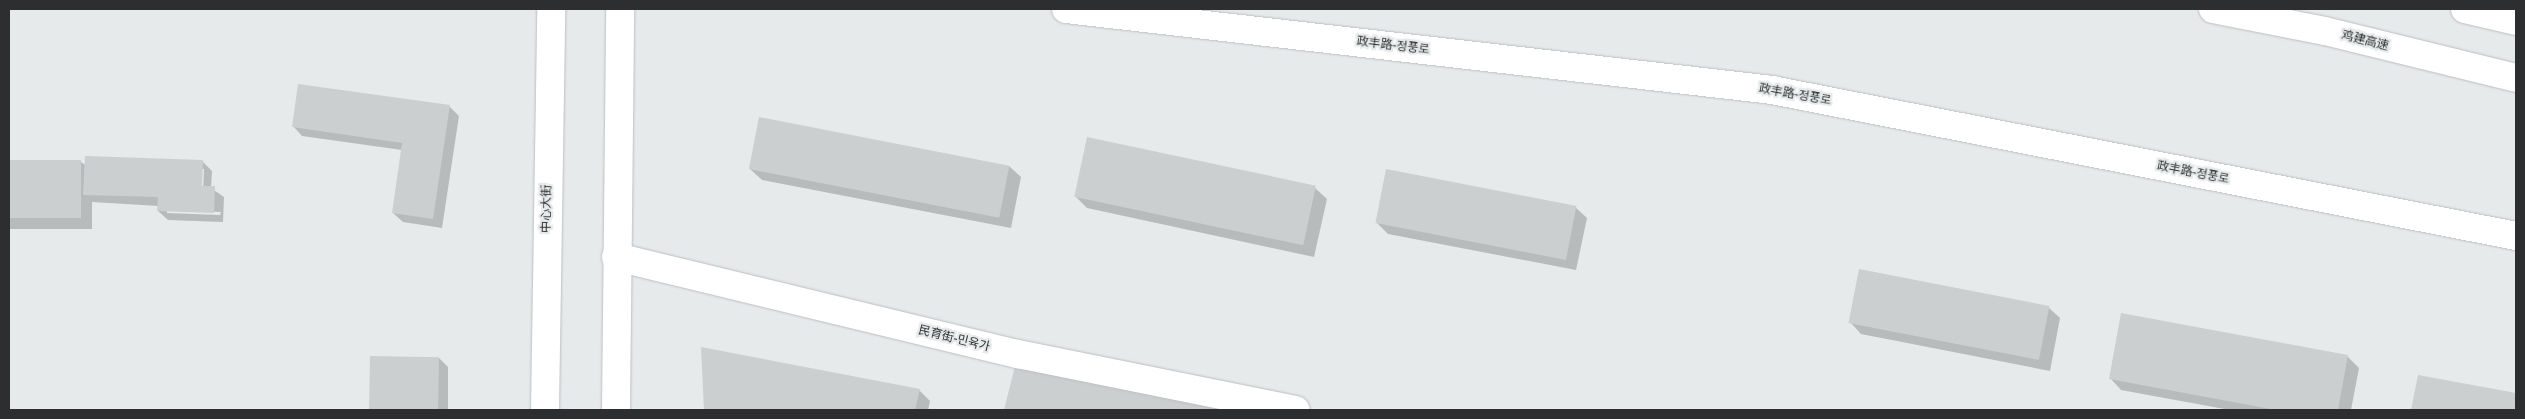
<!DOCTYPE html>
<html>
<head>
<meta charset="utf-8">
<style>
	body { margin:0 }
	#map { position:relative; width:2525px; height:419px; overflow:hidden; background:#e6eaeb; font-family:Arial,"Noto Sans SC","Noto Sans KR",sans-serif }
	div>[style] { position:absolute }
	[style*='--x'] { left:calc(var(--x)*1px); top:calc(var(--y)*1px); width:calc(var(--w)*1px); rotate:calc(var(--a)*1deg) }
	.shadow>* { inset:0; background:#0003 }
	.building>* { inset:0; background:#cbcfd0; transform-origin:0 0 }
	.roads { filter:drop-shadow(0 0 1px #bbbfc0) drop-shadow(0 0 1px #bbbfc0) }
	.minor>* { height:28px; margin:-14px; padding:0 14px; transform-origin:14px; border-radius:14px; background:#fff }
	.highway>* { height:28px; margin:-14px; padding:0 14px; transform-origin:14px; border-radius:14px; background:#fff }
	span { translate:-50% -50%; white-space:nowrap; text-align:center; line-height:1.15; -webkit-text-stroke:4.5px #e6eaeb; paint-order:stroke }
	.street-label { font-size:12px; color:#2d2e2f }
	.frame { position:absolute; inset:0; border:10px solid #2d2e2f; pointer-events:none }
</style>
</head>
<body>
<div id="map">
	<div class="shadow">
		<div style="clip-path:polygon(449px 106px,459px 116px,442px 228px,403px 222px,393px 213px,402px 150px,302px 136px,293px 126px)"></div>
		<div style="clip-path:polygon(evenodd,9px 161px,80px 161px,86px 166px,202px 161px,212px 171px,211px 188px,224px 197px,223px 222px,168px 220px,158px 211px,159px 206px,92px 202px,92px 229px,9px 229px,9px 161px,201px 169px,204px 169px,203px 193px,201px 193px,201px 169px,9px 161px,167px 210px,221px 212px,220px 215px,167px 213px,167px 210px)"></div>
		<div style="clip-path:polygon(1009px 166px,1021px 177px,1011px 228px,762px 180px,750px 169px)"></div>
		<div style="clip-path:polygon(1315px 188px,1327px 199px,1314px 257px,1087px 208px,1075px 196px)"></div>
		<div style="clip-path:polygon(1575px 207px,1587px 218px,1576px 270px,1388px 234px,1377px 223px)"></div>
		<div style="clip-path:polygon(2048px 307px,2060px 318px,2050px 371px,1861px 334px,1850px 322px)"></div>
		<div style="clip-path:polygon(703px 349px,919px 390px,930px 401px,928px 410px,705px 410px)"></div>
		<div style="clip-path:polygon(1018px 356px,1289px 410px,1006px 410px)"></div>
		<div style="clip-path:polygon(2347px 356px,2359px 368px,2351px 410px,2230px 410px,2121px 390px,2110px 378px)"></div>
		<div style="clip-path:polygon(371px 358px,439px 358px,448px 367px,448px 410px,371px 410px)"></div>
		<div style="clip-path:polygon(2419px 376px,2516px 394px,2516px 410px,2412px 410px)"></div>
	</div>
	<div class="building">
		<div style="clip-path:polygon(298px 84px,450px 105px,433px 219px,392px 213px,402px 143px,292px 127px)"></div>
		<div style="left:759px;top:117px;width:255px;height:53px;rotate:11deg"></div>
		<div style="left:1087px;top:137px;width:234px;height:61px;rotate:12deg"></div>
		<div style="clip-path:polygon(85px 156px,203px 160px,202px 186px,215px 186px,214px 213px,157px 211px,158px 197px,83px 195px)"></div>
		<div style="left:9px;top:160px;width:72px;height:58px"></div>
		<div style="left:1386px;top:169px;width:194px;height:55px;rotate:11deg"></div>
		<div style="left:1859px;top:269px;width:194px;height:55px;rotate:11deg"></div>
		<div style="clip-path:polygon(2121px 313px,2348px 355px,2338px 410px,2276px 410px,2109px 379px)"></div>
		<div style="clip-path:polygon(701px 347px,920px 389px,915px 410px,704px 410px)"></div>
		<div style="clip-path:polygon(1018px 354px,1291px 410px,1004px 410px)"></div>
		<div style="left:370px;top:356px;width:69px;height:54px;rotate:1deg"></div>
		<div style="clip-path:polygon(2418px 375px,2516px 393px,2516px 410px,2411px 410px)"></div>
	</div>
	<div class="roads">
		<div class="minor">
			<div style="--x:1066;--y:9;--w:711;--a:6.54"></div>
			<div style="--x:1772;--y:90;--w:758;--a:11.1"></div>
			<div style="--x:616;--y:257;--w:414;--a:13.6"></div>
			<div style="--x:1018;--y:354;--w:283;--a:11.4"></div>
		</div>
		<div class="highway">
			<div style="--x:2213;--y:9;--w:114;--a:11.1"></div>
			<div style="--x:2325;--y:31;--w:197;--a:13.8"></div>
			<div style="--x:2465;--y:9;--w:52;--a:13.2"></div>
			<div style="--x:545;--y:410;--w:401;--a:-89.1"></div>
			<div style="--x:616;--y:410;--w:401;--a:-89.4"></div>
		</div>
	</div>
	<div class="street-label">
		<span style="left:2365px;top:41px;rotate:14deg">鸡建高速</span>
		<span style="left:1393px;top:46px;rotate:7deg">政丰路-정풍로</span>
		<span style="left:1795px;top:95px;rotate:10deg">政丰路-정풍로</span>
		<span style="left:2193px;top:173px;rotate:11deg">政丰路-정풍로</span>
		<span style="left:547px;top:209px;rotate:-89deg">中心大街</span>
		<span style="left:954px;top:339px;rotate:14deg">民育街-민육가</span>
	</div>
	<div class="frame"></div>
</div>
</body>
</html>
